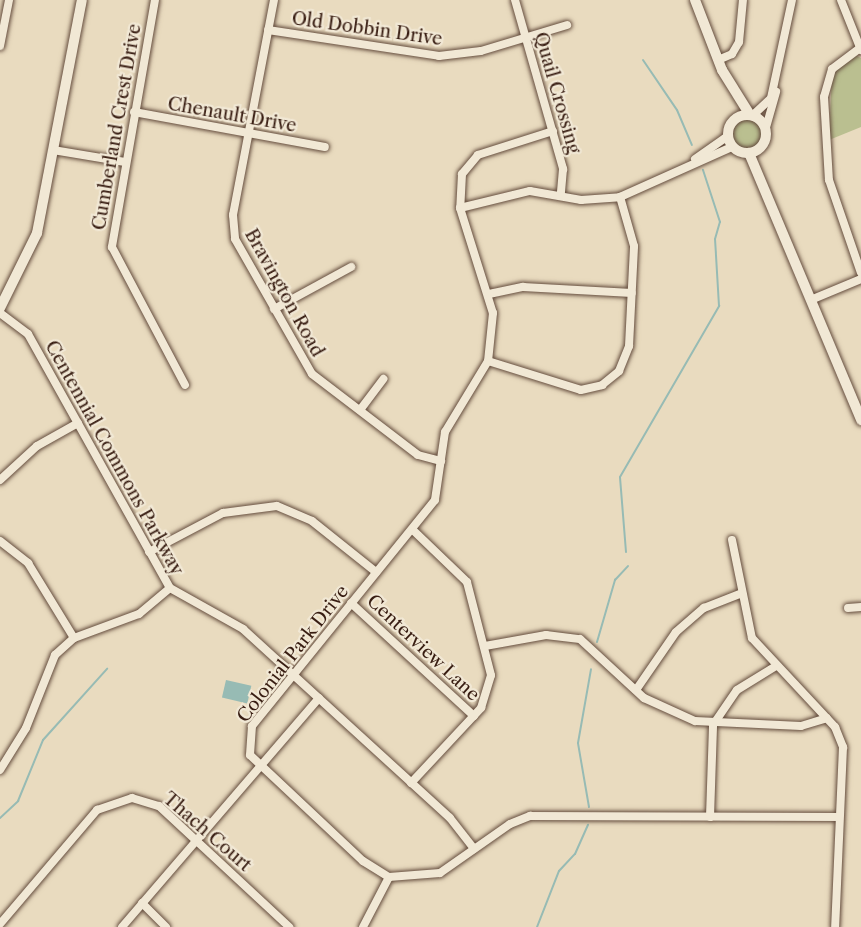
<!DOCTYPE html>
<html>
<head>
<meta charset="utf-8">
<style>
	body { margin:0 }
	#map { position:relative; width:861px; height:927px; overflow:hidden; background:#e9dbbf; font-family:"Libre Caslon Text",serif }
	div>[style] { position:absolute }
	[style*='--x'] { left:calc(var(--x)*1px); top:calc(var(--y)*1px); width:calc(var(--w)*1px); rotate:calc(var(--a)*1deg) }
	.green>* { inset:0; background:#babf90 }
	.round { border-radius:50% }
	.water>* { inset:0; background:#97bbb4; transform-origin:0 0 }
	.stream>* { height:2px; margin:-1px; padding:0 1px; transform-origin:1px; border-radius:1px; background:#97bbb4 }
	.roads { filter:drop-shadow(0 0 2px #644c3d) drop-shadow(0 0 2px #644c3d) }
	.minor>* { height:8px; margin:-4px; padding:0 4px; transform-origin:4px; border-radius:4px; background:#f1e8d5 }
	.secondary>* { height:10px; margin:-5px; padding:0 5px; transform-origin:5px; border-radius:5px; background:#f1e8d5 }
	.secondary>.ring { margin:-5px; padding:0; box-sizing:content-box; background:none; border:10px solid #f1e8d5; border-radius:50% }
	span { translate:-50% -50%; white-space:nowrap; text-align:center; line-height:1.15; -webkit-text-stroke:4.5px #f1e8d5; paint-order:stroke }
	.street-label { font-size:18px; color:#381d12 }
</style>
</head>
<body>
<div id="map">
	<div class="green">
		<div style="clip-path:polygon(855px 55px,861px 58px,861px 127px,829px 140px,832px 73px)"></div>
		<div class="round" style="left:728px;top:115px;width:38px;height:38px"></div>
	</div>
	<div class="water">
		<div style="left:226px;top:680px;width:26px;height:18px;rotate:13deg"></div>
	</div>
	<div class="stream">
		<div style="--x:643;--y:60;--w:60;--a:55.8"></div>
		<div style="--x:677;--y:110;--w:38;--a:67"></div>
		<div style="--x:626;--y:552;--w:75;--a:-94.6"></div>
		<div style="--x:620;--y:477;--w:198;--a:-59.9"></div>
		<div style="--x:719;--y:306;--w:67;--a:-93.4"></div>
		<div style="--x:715;--y:239;--w:18;--a:-74"></div>
		<div style="--x:720;--y:222;--w:55;--a:-108.1"></div>
		<div style="--x:597;--y:642;--w:65;--a:-73.8"></div>
		<div style="--x:615;--y:580;--w:19;--a:-47"></div>
		<div style="--x:589;--y:807;--w:65;--a:-99.8"></div>
		<div style="--x:578;--y:743;--w:75;--a:-80"></div>
		<div style="--x:0;--y:818;--w:25;--a:-43"></div>
		<div style="--x:18;--y:801;--w:66;--a:-67.7"></div>
		<div style="--x:43;--y:740;--w:96;--a:-48"></div>
		<div style="--x:537;--y:927;--w:60;--a:-68.6"></div>
		<div style="--x:559;--y:871;--w:23;--a:-47"></div>
		<div style="--x:575;--y:854;--w:32;--a:-66"></div>
	</div>
	<div class="roads">
		<div class="minor">
			<div style="--x:155;--y:0;--w:251;--a:99.9"></div>
			<div style="--x:112;--y:247;--w:156;--a:62.1"></div>
			<div style="--x:274;--y:0;--w:219;--a:100.8"></div>
			<div style="--x:233;--y:215;--w:24;--a:85"></div>
			<div style="--x:235;--y:239;--w:155;--a:60.3"></div>
			<div style="--x:312;--y:374;--w:133;--a:37.4"></div>
			<div style="--x:418;--y:455;--w:24;--a:15"></div>
			<div style="--x:515;--y:0;--w:176;--a:74.1"></div>
			<div style="--x:563;--y:169;--w:25;--a:95"></div>
			<div style="--x:841;--y:0;--w:54;--a:68.2"></div>
			<div style="--x:268;--y:30;--w:173;--a:8.6"></div>
			<div style="--x:439;--y:56;--w:42;--a:-6.8"></div>
			<div style="--x:481;--y:51;--w:90;--a:-16.8"></div>
			<div style="--x:0;--y:46;--w:47;--a:-78.9"></div>
			<div style="--x:860;--y:48;--w:35;--a:143"></div>
			<div style="--x:832;--y:69;--w:29;--a:106"></div>
			<div style="--x:824;--y:97;--w:83;--a:86.6"></div>
			<div style="--x:829;--y:180;--w:98;--a:71"></div>
			<div style="--x:718;--y:60;--w:15;--a:-23"></div>
			<div style="--x:732;--y:54;--w:14;--a:-60"></div>
			<div style="--x:739;--y:42;--w:42;--a:-84.6"></div>
			<div style="--x:134;--y:112;--w:194;--a:10.4"></div>
			<div style="--x:752;--y:116;--w:26;--a:-43"></div>
			<div style="--x:771;--y:98;--w:100;--a:-77.9"></div>
			<div style="--x:553;--y:131;--w:79;--a:162.3"></div>
			<div style="--x:478;--y:155;--w:25;--a:130"></div>
			<div style="--x:462;--y:174;--w:34;--a:93"></div>
			<div style="--x:460;--y:208;--w:110;--a:72.6"></div>
			<div style="--x:493;--y:313;--w:48;--a:95.9"></div>
			<div style="--x:488;--y:361;--w:83;--a:121.2"></div>
			<div style="--x:445;--y:432;--w:69;--a:98.4"></div>
			<div style="--x:435;--y:500;--w:291;--a:129"></div>
			<div style="--x:252;--y:726;--w:29;--a:94"></div>
			<div style="--x:250;--y:755;--w:155;--a:43.2"></div>
			<div style="--x:363;--y:861;--w:31;--a:32"></div>
			<div style="--x:389;--y:877;--w:51;--a:-4.5"></div>
			<div style="--x:440;--y:873;--w:85;--a:-35"></div>
			<div style="--x:510;--y:824;--w:22;--a:-22"></div>
			<div style="--x:530;--y:816;--w:309;--a:0.2"></div>
			<div style="--x:765;--y:131;--w:41;--a:-74.2"></div>
			<div style="--x:53;--y:150;--w:73;--a:9.5"></div>
			<div style="--x:695;--y:159;--w:40;--a:-34.9"></div>
			<div style="--x:460;--y:208;--w:72;--a:-13.7"></div>
			<div style="--x:530;--y:191;--w:52;--a:10"></div>
			<div style="--x:581;--y:200;--w:39;--a:-4"></div>
			<div style="--x:620;--y:197;--w:123;--a:-24.1"></div>
			<div style="--x:489;--y:294;--w:35;--a:-12"></div>
			<div style="--x:523;--y:287;--w:109;--a:3.2"></div>
			<div style="--x:813;--y:299;--w:52;--a:-22.6"></div>
			<div style="--x:274;--y:309;--w:88;--a:-28.6"></div>
			<div style="--x:0;--y:313;--w:35;--a:37"></div>
			<div style="--x:28;--y:334;--w:291;--a:60.8"></div>
			<div style="--x:170;--y:588;--w:84;--a:29.3"></div>
			<div style="--x:243;--y:629;--w:280;--a:42.4"></div>
			<div style="--x:450;--y:818;--w:39;--a:52"></div>
			<div style="--x:488;--y:361;--w:97;--a:17.3"></div>
			<div style="--x:581;--y:390;--w:22;--a:-13"></div>
			<div style="--x:602;--y:385;--w:22;--a:-39"></div>
			<div style="--x:619;--y:371;--w:27;--a:-68"></div>
			<div style="--x:629;--y:346;--w:100;--a:-87.1"></div>
			<div style="--x:634;--y:246;--w:51;--a:-105.9"></div>
			<div style="--x:360;--y:410;--w:39;--a:-53"></div>
			<div style="--x:0;--y:480;--w:50;--a:-42.6"></div>
			<div style="--x:37;--y:446;--w:47;--a:-29.3"></div>
			<div style="--x:732;--y:540;--w:100;--a:78.5"></div>
			<div style="--x:752;--y:638;--w:122;--a:47"></div>
			<div style="--x:835;--y:727;--w:22;--a:68"></div>
			<div style="--x:843;--y:747;--w:180;--a:92.5"></div>
			<div style="--x:0;--y:541;--w:36;--a:38"></div>
			<div style="--x:28;--y:563;--w:88;--a:58.5"></div>
			<div style="--x:149;--y:552;--w:84;--a:-27.8"></div>
			<div style="--x:223;--y:513;--w:54;--a:-7.4"></div>
			<div style="--x:277;--y:506;--w:38;--a:23"></div>
			<div style="--x:312;--y:521;--w:82;--a:38.6"></div>
			<div style="--x:351;--y:603;--w:167;--a:42.6"></div>
			<div style="--x:848;--y:608;--w:13;--a:-4"></div>
			<div style="--x:485;--y:646;--w:62;--a:-10.2"></div>
			<div style="--x:546;--y:635;--w:34;--a:7"></div>
			<div style="--x:580;--y:639;--w:87;--a:42.7"></div>
			<div style="--x:644;--y:698;--w:56;--a:24.3"></div>
			<div style="--x:695;--y:721;--w:106;--a:2.7"></div>
			<div style="--x:801;--y:726;--w:27;--a:-17"></div>
			<div style="--x:636;--y:690;--w:70;--a:-55.4"></div>
			<div style="--x:676;--y:632;--w:37;--a:-41"></div>
			<div style="--x:704;--y:608;--w:41;--a:-21.5"></div>
			<div style="--x:0;--y:770;--w:49;--a:-58.2"></div>
			<div style="--x:26;--y:728;--w:79;--a:-68.3"></div>
			<div style="--x:55;--y:655;--w:25;--a:-42"></div>
			<div style="--x:74;--y:638;--w:69;--a:-20.3"></div>
			<div style="--x:139;--y:614;--w:40;--a:-40"></div>
			<div style="--x:411;--y:783;--w:103;--a:-47"></div>
			<div style="--x:481;--y:708;--w:34;--a:-73"></div>
			<div style="--x:491;--y:675;--w:96;--a:-104.5"></div>
			<div style="--x:467;--y:582;--w:76;--a:-136.1"></div>
			<div style="--x:710;--y:817;--w:92;--a:-88.1"></div>
			<div style="--x:713;--y:725;--w:42;--a:-55.6"></div>
			<div style="--x:737;--y:690;--w:46;--a:-31.6"></div>
			<div style="--x:142;--y:903;--w:34;--a:45"></div>
			<div style="--x:0;--y:924;--w:150;--a:-49.6"></div>
			<div style="--x:97;--y:810;--w:37;--a:-19"></div>
			<div style="--x:132;--y:798;--w:28;--a:17"></div>
			<div style="--x:159;--y:806;--w:178;--a:42.9"></div>
			<div style="--x:122;--y:927;--w:302;--a:-49.3"></div>
			<div style="--x:363;--y:927;--w:56;--a:-62.5"></div>
		</div>
		<div class="secondary">
			<div style="--x:695;--y:0;--w:75;--a:68.9"></div>
			<div style="--x:722;--y:70;--w:53;--a:58.1"></div>
			<div class="ring" style="left:728px;top:115px;width:28px;height:28px"></div>
			<div style="--x:749;--y:153;--w:290;--a:67.2"></div>
			<div style="--x:0;--y:308;--w:84;--a:-63.7"></div>
			<div style="--x:37;--y:233;--w:237;--a:-79.1"></div>
		</div>
	</div>
	<div class="street-label">
		<span style="left:367px;top:29px;rotate:8deg">Old Dobbin Drive</span>
		<span style="left:557px;top:93px;rotate:74deg">Quail Crossing</span>
		<span style="left:232px;top:115px;rotate:10deg">Chenault Drive</span>
		<span style="left:117px;top:127px;rotate:-80deg">Cumberland Crest Drive</span>
		<span style="left:284px;top:293px;rotate:61deg">Bravington Road</span>
		<span style="left:114px;top:458px;rotate:61deg">Centennial Commons Parkway</span>
		<span style="left:423px;top:648px;rotate:43deg">Centerview Lane</span>
		<span style="left:293px;top:654px;rotate:-52deg">Colonial Park Drive</span>
		<span style="left:207px;top:832px;rotate:41deg">Thach Court</span>
	</div>
</div>
</body>
</html>
